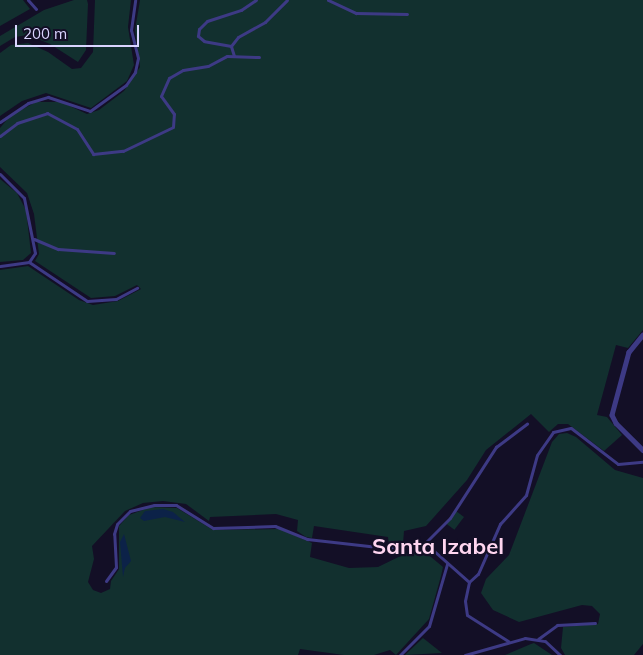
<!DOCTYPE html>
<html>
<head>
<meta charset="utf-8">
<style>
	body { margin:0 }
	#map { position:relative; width:643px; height:655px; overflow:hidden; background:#130f26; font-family:Mulish,sans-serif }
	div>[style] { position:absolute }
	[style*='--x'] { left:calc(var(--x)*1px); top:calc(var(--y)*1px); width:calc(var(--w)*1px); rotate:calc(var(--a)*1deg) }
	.green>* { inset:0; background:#12302f; transform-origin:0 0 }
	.water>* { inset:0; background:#0c2248 }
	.minor>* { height:3px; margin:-1.5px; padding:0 1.5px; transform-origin:1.5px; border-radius:1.5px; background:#3d3a85 }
	.tertiary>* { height:4.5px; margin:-2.25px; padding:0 2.25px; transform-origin:2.25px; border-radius:2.25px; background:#3d3a85 }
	span { translate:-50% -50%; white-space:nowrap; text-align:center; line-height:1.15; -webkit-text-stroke:4.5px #130f26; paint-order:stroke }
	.district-label { font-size:22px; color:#ffd6f0; font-weight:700 }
	.scale { position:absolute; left:15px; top:25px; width:124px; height:22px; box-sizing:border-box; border:2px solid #d9d4ff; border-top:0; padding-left:6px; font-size:15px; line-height:18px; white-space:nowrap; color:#d9d4ff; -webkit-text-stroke:4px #130f26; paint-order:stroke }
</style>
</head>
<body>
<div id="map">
	<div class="green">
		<div style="clip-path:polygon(0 0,23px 0,30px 9px,0 26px)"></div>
		<div style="clip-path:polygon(74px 0,87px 0,88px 4px,86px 50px,78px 62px,50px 44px,28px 35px,15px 37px,0 46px,0 36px,44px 10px)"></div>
		<div style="clip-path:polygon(95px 0,131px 0,128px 27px,134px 65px,127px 81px,91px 108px,46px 93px,22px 101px,0 116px,0 53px,11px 45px,28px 43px,48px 52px,72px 69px,81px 68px,93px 52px)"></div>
		<div style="clip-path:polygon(140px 0,643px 0,643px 330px,628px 348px,616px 345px,597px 415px,607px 417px,622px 435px,604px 451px,568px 424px,558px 424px,549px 432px,531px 414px,486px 450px,467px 480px,426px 526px,404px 531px,403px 544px,389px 545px,388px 537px,314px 526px,312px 538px,306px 537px,297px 531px,298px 520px,276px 514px,210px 517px,209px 521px,186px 504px,163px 501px,143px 503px,125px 511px,92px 546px,94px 559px,88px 582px,93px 590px,101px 593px,110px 589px,111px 581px,119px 569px,119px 526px,129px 515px,151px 507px,177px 508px,213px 530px,280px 529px,312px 543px,310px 557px,349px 568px,378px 567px,419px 547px,443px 567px,441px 576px,429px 619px,396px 655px,390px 650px,374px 655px,344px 655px,300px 649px,298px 655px,0 655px,0 270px,28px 266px,79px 300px,93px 305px,118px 301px,141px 289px,137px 285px,115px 296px,91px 298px,35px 261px,39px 254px,34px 214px,27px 193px,0 167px,0 128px,10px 116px,36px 102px,61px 102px,87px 114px,99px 110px,124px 91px,140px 67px,135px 30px)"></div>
		<div style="clip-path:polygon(0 179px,17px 193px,26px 210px,31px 253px,23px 260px,0 262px)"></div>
		<div style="clip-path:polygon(567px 433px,576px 437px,615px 470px,643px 478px,643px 644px,634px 655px,565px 655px,561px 648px,563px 627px,598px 624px,600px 614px,592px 606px,582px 605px,519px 622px,493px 610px,481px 593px,486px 579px,509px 555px,552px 442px,559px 434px)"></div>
		<div style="left:456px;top:511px;width:10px;height:16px;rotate:37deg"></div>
		<div style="clip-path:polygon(423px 638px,442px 653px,405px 655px,407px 653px)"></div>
		<div style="clip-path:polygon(534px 643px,552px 655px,505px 655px,531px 644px)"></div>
	</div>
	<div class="water">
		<div style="clip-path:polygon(163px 509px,173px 512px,185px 522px,165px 517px,144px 521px,140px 518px,145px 511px)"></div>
		<div style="clip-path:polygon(124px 534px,131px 561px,125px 568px,123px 577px,120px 542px)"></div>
	</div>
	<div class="minor">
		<div style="--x:28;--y:0;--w:12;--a:48"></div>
		<div style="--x:328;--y:0;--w:31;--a:25"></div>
		<div style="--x:356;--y:13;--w:51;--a:1.1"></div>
		<div style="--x:231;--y:46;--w:11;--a:-52"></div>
		<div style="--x:238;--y:37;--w:31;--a:-29"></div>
		<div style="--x:265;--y:22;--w:31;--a:-45"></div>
		<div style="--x:234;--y:56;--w:10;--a:-107"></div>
		<div style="--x:231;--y:46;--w:27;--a:-170"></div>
		<div style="--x:204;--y:41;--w:8;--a:-140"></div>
		<div style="--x:198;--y:36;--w:7;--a:-82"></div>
		<div style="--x:199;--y:29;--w:11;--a:-45"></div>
		<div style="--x:207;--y:21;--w:36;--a:-18"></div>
		<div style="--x:241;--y:10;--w:18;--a:-34"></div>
		<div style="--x:0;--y:122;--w:34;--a:-34"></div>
		<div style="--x:28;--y:103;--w:21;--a:-17"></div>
		<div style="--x:48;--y:97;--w:44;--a:18.4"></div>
		<div style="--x:90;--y:111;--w:44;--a:-35.8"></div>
		<div style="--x:126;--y:85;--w:16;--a:-55"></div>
		<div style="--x:135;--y:72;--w:14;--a:-78"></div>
		<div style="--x:138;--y:58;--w:29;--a:-104"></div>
		<div style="--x:131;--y:30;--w:30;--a:-82"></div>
		<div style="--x:0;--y:136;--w:21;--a:-37"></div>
		<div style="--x:17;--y:123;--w:32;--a:-18"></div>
		<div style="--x:47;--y:113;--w:34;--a:28"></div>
		<div style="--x:77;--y:129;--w:30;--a:57"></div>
		<div style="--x:93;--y:154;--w:30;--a:-6"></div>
		<div style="--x:123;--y:151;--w:55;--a:-25.6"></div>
		<div style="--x:173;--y:127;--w:13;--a:-86"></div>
		<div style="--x:174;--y:114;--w:22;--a:-126"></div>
		<div style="--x:161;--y:96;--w:20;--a:-66"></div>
		<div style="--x:169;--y:78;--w:16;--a:-30"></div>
		<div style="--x:183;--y:70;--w:25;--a:-9"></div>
		<div style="--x:208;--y:66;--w:21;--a:-28"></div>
		<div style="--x:227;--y:56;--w:32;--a:2"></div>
		<div style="--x:0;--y:174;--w:34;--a:45"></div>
		<div style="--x:24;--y:198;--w:56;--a:78.7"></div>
		<div style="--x:35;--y:253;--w:11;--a:124"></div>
		<div style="--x:29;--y:262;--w:29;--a:172"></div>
		<div style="--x:34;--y:239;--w:26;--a:23"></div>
		<div style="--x:58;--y:249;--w:56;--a:4.1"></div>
		<div style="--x:29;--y:262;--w:70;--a:33.9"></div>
		<div style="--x:87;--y:301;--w:29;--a:-4"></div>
		<div style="--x:116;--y:299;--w:24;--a:-28"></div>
		<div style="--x:425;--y:543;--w:59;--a:41.6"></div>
		<div style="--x:106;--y:581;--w:17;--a:-54"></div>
		<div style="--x:116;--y:567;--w:33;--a:-93"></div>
		<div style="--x:114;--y:534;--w:10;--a:-73"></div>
		<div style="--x:117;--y:524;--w:18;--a:-45"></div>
		<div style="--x:130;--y:511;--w:25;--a:-14"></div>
		<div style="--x:154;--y:505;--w:22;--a:0"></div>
		<div style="--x:176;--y:505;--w:44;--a:31.9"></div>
		<div style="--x:213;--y:528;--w:62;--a:-1.8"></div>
		<div style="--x:275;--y:526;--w:35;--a:22"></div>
		<div style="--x:307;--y:539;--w:80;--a:6.5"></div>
		<div style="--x:386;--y:548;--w:39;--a:-7"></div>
		<div style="--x:425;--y:543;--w:35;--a:-45"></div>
		<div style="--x:450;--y:518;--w:85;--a:-57.1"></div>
		<div style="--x:496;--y:447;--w:39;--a:-37"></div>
		<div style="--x:469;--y:582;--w:12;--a:-42"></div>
		<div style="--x:478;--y:574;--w:55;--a:-66.3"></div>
		<div style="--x:500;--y:524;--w:39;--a:-48"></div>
		<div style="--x:526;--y:495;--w:41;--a:-74.6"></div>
		<div style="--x:537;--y:455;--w:28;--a:-55"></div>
		<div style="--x:553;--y:432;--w:18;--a:-13"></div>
		<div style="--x:571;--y:428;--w:59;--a:37.5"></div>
		<div style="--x:618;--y:464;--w:25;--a:-5"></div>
		<div style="--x:469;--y:582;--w:19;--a:102"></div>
		<div style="--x:465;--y:601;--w:14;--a:82"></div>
		<div style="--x:467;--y:615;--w:49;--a:32.4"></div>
		<div style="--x:538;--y:639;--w:24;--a:-36"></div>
		<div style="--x:557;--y:625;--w:38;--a:-3"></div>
		<div style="--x:400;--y:655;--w:41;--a:-45"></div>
		<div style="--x:429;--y:626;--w:65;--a:-73.8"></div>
		<div style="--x:465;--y:655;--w:62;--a:-15.8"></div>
		<div style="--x:525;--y:638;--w:20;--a:9"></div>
		<div style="--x:545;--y:641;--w:21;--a:43"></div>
	</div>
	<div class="tertiary">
		<div style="--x:643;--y:335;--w:22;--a:129"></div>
		<div style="--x:629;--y:352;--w:65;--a:105.1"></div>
		<div style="--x:612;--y:415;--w:9;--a:63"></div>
		<div style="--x:616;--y:423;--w:38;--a:45"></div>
	</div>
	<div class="district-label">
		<span style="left:438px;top:547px">Santa Izabel</span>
	</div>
	<div class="scale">200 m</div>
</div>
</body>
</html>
